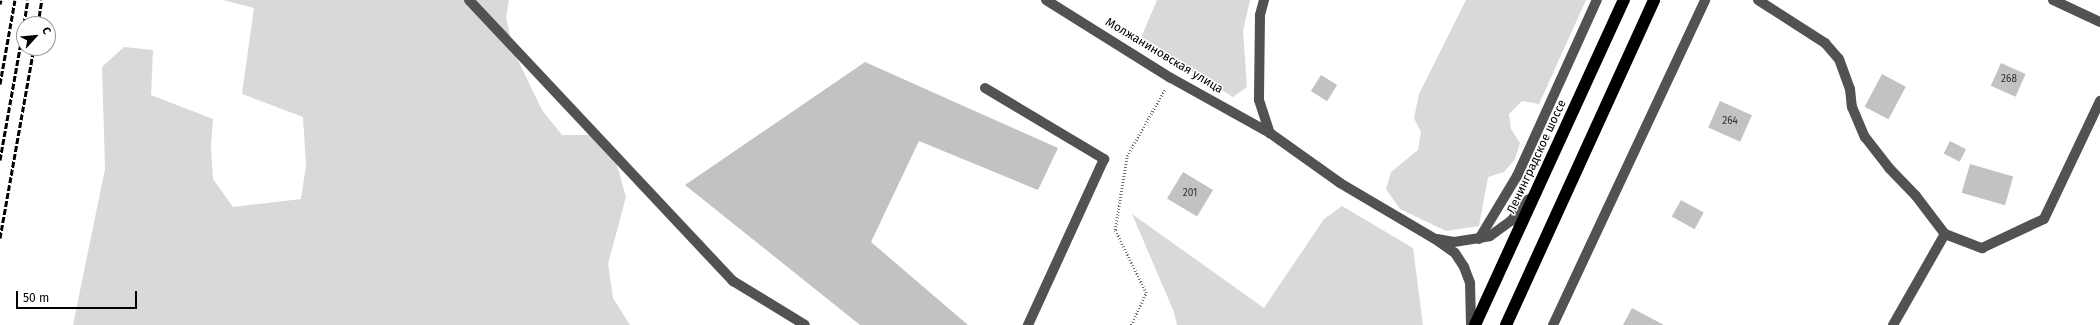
<!DOCTYPE html>
<html>
<head>
<meta charset="utf-8">
<style>
	body { margin:0 }
	#map { position:relative; width:2100px; height:325px; overflow:hidden; background:#fff; font-family:"Fira Sans",sans-serif }
	div>[style] { position:absolute }
	[style*='--x'] { left:calc(var(--x)*1px); top:calc(var(--y)*1px); width:calc(var(--w)*1px); rotate:calc(var(--a)*1deg) }
	.green>* { inset:0; background:#d9d9d9 }
	.building>* { inset:0; background:#c2c2c2; transform-origin:0 0 }
	.path>* { height:2.5px; margin-top:-1.25px; transform-origin:0; background:repeating-linear-gradient(90deg,#747474 0 1px,transparent 0 3px) }
	.minor>* { height:10px; margin:-5px; padding:0 5px; transform-origin:5px; border-radius:5px; background:#525252 }
	.highway>* { height:12px; margin:-6px; padding:0 6px; transform-origin:6px; border-radius:6px; background:#000 }
	.rail>* { height:3px; margin-top:-1.5px; transform-origin:0; background:repeating-linear-gradient(90deg,#000 0 6px,transparent 0 8px) }
	span { translate:-50% -50%; white-space:nowrap; text-align:center; line-height:1.15; -webkit-text-stroke:3px #fff; paint-order:stroke }
	.number-label { font-size:10px; color:#303030 }
	.number-label span { -webkit-text-stroke-width:0 }
	.street-label { font-size:12px; color:#000 }
	.north { position:absolute; left:16px; top:16px; width:40px; height:40px; box-sizing:border-box; background:#fff; border:1px solid #999; border-radius:50%; rotate:63deg; font-size:11px; font-weight:700; line-height:16px; text-align:center; color:#000 }
	.north::after { content:''; display:block; margin:auto; width:14px; height:18px; background:#000; clip-path:polygon(50% 0,100% 100%,50% 72%,0 100%) }
	.scale { position:absolute; left:16px; top:291px; width:121px; height:18px; box-sizing:border-box; border:2px solid #000; border-top:0; padding-left:5px; font-size:12px; line-height:14px; white-space:nowrap; color:#000; -webkit-text-stroke:3px #fff; paint-order:stroke }
</style>
</head>
<body>
<div id="map">
	<div class="green">
		<div style="clip-path:polygon(223px 0,509px 0,506px 17px,513px 50px,542px 110px,562px 135px,595px 135px,616px 162px,626px 197px,608px 264px,613px 298px,630px 325px,73px 325px,105px 169px,102px 67px,124px 47px,153px 50px,151px 95px,213px 119px,211px 146px,213px 179px,233px 207px,301px 199px,306px 166px,303px 117px,242px 94px,254px 8px)"></div>
		<div style="clip-path:polygon(1157px 0,1250px 0,1243px 31px,1247px 87px,1233px 97px,1140px 40px)"></div>
		<div style="clip-path:polygon(1466px 0,1586px 0,1539px 104px,1522px 101px,1509px 114px,1511px 129px,1520px 143px,1515px 159px,1504px 172px,1488px 177px,1479px 226px,1446px 231px,1400px 209px,1386px 189px,1391px 172px,1418px 150px,1421px 132px,1414px 118px,1419px 94px)"></div>
		<div style="clip-path:polygon(1342px 206px,1413px 248px,1423px 325px,1177px 325px,1174px 312px,1132px 214px,1264px 308px,1324px 219px)"></div>
	</div>
	<div class="building">
		<div style="clip-path:polygon(865px 62px,1058px 148px,1038px 190px,919px 141px,871px 242px,968px 325px,860px 325px,685px 185px)"></div>
		<div style="left:2001px;top:63px;width:27px;height:25px;rotate:24deg"></div>
		<div style="left:1882px;top:74px;width:27px;height:37px;rotate:28deg"></div>
		<div style="left:1321px;top:75px;width:19px;height:19px;rotate:32deg"></div>
		<div style="left:1720px;top:101px;width:35px;height:29px;rotate:24deg"></div>
		<div style="left:1950px;top:141px;width:18px;height:14px;rotate:27deg"></div>
		<div style="left:1970px;top:164px;width:45px;height:30px;rotate:16deg"></div>
		<div style="left:1183px;top:172px;width:35px;height:31px;rotate:31deg"></div>
		<div style="left:1681px;top:200px;width:26px;height:19px;rotate:29deg"></div>
		<div style="clip-path:polygon(1632px 308px,1664px 325px,1623px 325px)"></div>
	</div>
	<div class="path">
		<div style="--x:1131;--y:325;--w:35;--a:-65"></div>
		<div style="--x:1146;--y:293;--w:70;--a:-116.2"></div>
		<div style="--x:1115;--y:230;--w:75;--a:-80.8"></div>
		<div style="--x:1127;--y:156;--w:77;--a:-60.4"></div>
	</div>
	<div class="minor">
		<div style="--x:469;--y:0;--w:386;--a:46.8"></div>
		<div style="--x:733;--y:281;--w:84;--a:31.4"></div>
		<div style="--x:1046;--y:0;--w:147;--a:32"></div>
		<div style="--x:1171;--y:78;--w:113;--a:29.1"></div>
		<div style="--x:1270;--y:133;--w:86;--a:35.5"></div>
		<div style="--x:1340;--y:183;--w:110;--a:30.5"></div>
		<div style="--x:1435;--y:239;--w:24;--a:35"></div>
		<div style="--x:1455;--y:253;--w:17;--a:57"></div>
		<div style="--x:1464;--y:267;--w:17;--a:69"></div>
		<div style="--x:1470;--y:283;--w:42;--a:88.6"></div>
		<div style="--x:1264;--y:0;--w:16;--a:105"></div>
		<div style="--x:1260;--y:15;--w:85;--a:90.7"></div>
		<div style="--x:1259;--y:100;--w:35;--a:72"></div>
		<div style="--x:1758;--y:0;--w:80;--a:32.7"></div>
		<div style="--x:1825;--y:43;--w:21;--a:49"></div>
		<div style="--x:1839;--y:59;--w:32;--a:70"></div>
		<div style="--x:1850;--y:89;--w:18;--a:84"></div>
		<div style="--x:1852;--y:107;--w:33;--a:67"></div>
		<div style="--x:1865;--y:137;--w:39;--a:52"></div>
		<div style="--x:1889;--y:168;--w:39;--a:46"></div>
		<div style="--x:1916;--y:196;--w:48;--a:52.7"></div>
		<div style="--x:2053;--y:0;--w:52;--a:25.1"></div>
		<div style="--x:985;--y:88;--w:139;--a:30.8"></div>
		<div style="--x:1104;--y:159;--w:183;--a:114.6"></div>
		<div style="--x:1437;--y:239;--w:17;--a:10"></div>
		<div style="--x:1454;--y:242;--w:36;--a:-9"></div>
		<div style="--x:1490;--y:236;--w:26;--a:-36"></div>
		<div style="--x:1511;--y:221;--w:28;--a:-51"></div>
		<div style="--x:1479;--y:239;--w:74;--a:-58.9"></div>
		<div style="--x:1517;--y:176;--w:193;--a:-65.6"></div>
		<div style="--x:1553;--y:325;--w:359;--a:-64.9"></div>
		<div style="--x:1893;--y:325;--w:105;--a:-60.3"></div>
		<div style="--x:1945;--y:234;--w:40;--a:21"></div>
		<div style="--x:1982;--y:248;--w:68;--a:-25.1"></div>
		<div style="--x:2044;--y:219;--w:131;--a:-64.6"></div>
	</div>
	<div class="highway">
		<div style="--x:1475;--y:325;--w:358;--a:-65.4"></div>
		<div style="--x:1506;--y:325;--w:357;--a:-65.5"></div>
	</div>
	<div class="rail">
		<div style="--x:0;--y:4;--w:4;--a:-76"></div>
		<div style="--x:24;--y:24;--w:24;--a:-81"></div>
		<div style="--x:38;--y:24;--w:24;--a:-81"></div>
		<div style="--x:0;--y:84;--w:85;--a:-79.9"></div>
		<div style="--x:0;--y:160;--w:137;--a:-79.9"></div>
		<div style="--x:0;--y:238;--w:193;--a:-79.9"></div>
	</div>
	<div class="number-label">
		<span style="left:2009px;top:80px">268</span>
		<span style="left:1730px;top:122px">264</span>
		<span style="left:1190px;top:194px">201</span>
	</div>
	<div class="street-label">
		<span style="left:1164px;top:56px;rotate:31deg">Молжаниновская улица</span>
		<span style="left:1537px;top:157px;rotate:-65deg">Ленинградское шоссе</span>
	</div>
	<div class="north">С</div>
	<div class="scale">50 m</div>
</div>
</body>
</html>
